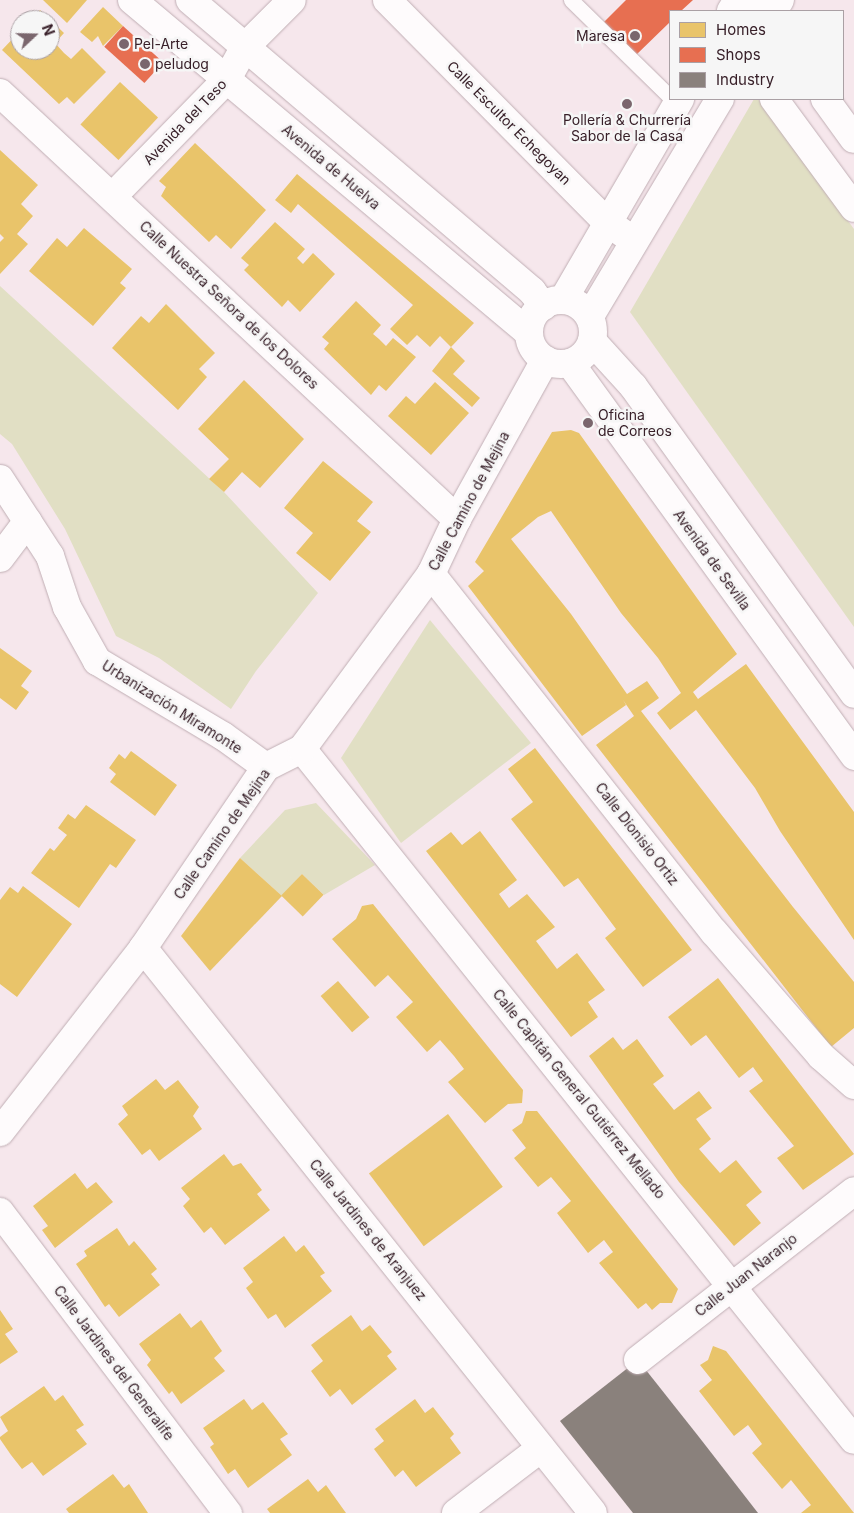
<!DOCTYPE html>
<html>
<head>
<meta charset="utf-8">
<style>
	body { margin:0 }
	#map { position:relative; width:854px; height:1513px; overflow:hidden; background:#f6e7ec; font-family:Inter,sans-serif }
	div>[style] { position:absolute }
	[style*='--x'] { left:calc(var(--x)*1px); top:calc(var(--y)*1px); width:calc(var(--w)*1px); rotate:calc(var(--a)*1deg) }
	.green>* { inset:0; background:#e1dfc4 }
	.homes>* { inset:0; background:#e9c46a; transform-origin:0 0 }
	.shops>* { inset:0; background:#e76f51; transform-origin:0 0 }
	.industry>* { inset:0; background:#8a817c }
	.roads { filter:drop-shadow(0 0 1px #c0aeb4) drop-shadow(0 0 1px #c0aeb4) }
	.service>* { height:15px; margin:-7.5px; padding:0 7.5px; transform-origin:7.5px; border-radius:7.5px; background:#fefbfc }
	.minor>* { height:28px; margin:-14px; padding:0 14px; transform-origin:14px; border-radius:14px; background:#fefbfc }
	.tertiary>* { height:28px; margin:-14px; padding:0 14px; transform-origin:14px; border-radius:14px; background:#fefbfc }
	.tertiary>.ring { margin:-14px; padding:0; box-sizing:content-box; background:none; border:28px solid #fefbfc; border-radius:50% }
	.dots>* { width:14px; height:14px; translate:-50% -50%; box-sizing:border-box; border:2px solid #f6f6f6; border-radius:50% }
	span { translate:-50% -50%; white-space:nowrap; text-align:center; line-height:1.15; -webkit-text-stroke:5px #f6f6f6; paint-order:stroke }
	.poi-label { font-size:14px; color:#382029 }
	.right { translate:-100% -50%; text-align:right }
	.left { translate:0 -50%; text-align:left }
	.street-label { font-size:14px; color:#382029 }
	.legend { position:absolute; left:669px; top:10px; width:175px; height:90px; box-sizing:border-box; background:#f6f6f6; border:1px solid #aaa0a4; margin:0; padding:6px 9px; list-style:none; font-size:15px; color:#382029 }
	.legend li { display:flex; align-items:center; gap:10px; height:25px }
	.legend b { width:25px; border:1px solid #aaa0a4 }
	.north { position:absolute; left:10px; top:10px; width:50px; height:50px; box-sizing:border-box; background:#f6f6f6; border:1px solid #aaa0a4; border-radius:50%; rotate:69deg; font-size:14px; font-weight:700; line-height:20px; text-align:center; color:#382029 }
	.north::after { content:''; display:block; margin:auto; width:18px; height:22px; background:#7a666d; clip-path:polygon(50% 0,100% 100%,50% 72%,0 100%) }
</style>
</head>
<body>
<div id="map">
	<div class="green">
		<div style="clip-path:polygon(754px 99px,758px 99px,854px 229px,854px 627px,630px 312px)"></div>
		<div style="clip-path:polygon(0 286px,224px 492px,318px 593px,256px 671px,231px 709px,159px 658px,116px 636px,65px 529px,12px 444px,0 434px)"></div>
		<div style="clip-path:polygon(430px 620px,531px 743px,401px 843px,341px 758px)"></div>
		<div style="clip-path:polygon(316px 803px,375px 865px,324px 895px,302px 874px,282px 896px,240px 858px,285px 810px)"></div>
	</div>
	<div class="homes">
		<div style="clip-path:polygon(43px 0,87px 0,67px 23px)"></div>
		<div style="clip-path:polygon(103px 7px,123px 26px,103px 46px,98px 36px,92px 42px,80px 32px)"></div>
		<div style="clip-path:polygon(40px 10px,64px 33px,55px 43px,64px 53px,71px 59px,82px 48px,106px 72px,74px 104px,67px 97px,59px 104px,2px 50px,20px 31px,20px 50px,50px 50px,50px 20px,30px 20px)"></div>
		<div style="left:120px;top:82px;width:52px;height:58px;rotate:43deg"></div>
		<div style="clip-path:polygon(195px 143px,266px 210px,231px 249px,216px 235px,209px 242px,161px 196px,166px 187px,159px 181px)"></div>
		<div style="clip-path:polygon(0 150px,38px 185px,21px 204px,33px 216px,17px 234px,28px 244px,0 274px,0 242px,4px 238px,0 234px)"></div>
		<div style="clip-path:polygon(297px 174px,474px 323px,451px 347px,440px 336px,430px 347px,417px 335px,407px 345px,390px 329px,413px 305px,298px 204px,291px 213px,275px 200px)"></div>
		<div style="clip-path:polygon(275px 222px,305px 249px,297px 258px,303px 264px,313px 253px,335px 274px,300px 312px,288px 300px,282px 307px,244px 270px,249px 265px,241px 258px)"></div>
		<div style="clip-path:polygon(84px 228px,132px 269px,120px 283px,126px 288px,93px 326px,29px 271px,57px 238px,67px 247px)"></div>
		<div style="clip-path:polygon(356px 301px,381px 325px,373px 334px,379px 339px,386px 346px,393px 338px,416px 357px,386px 391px,379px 385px,371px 395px,324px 349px,329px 343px,322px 337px)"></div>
		<div style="clip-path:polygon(166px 304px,215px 353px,199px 369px,207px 377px,178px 410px,112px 348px,141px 316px,149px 323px)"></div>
		<div style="clip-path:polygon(451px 347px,465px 361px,453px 374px,480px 398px,472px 407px,432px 371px)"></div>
		<div style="clip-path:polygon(244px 380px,304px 439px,260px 488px,242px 472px,224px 492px,209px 479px,229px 459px,198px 429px)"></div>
		<div style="clip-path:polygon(435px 382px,469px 413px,431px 455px,388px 416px,406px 396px,415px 404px)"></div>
		<div style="clip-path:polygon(571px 430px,579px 433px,737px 654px,693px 692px,698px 699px,746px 664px,854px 812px,854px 940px,780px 831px,755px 788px,696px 710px,670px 730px,657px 713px,681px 693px,658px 658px,621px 613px,551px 511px,538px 517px,511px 539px,571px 614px,627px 694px,647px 681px,659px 698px,641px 711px,793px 907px,854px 982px,854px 1028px,831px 1047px,596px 745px,634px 716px,623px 700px,626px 705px,582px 736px,468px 586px,484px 571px,475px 562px,552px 432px)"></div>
		<div style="clip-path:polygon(323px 461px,373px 502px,357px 521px,371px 532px,330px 581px,296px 553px,313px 533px,284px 508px)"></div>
		<div style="clip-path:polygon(0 648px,32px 671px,21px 686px,29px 692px,16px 710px,0 698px)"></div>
		<div style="clip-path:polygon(535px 748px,692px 950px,643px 987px,605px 938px,616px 929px,578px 878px,564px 887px,511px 819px,533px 802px,508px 769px)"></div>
		<div style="clip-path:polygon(131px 751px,177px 785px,155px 816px,110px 782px,116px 774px,109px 768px,119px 754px,125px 759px)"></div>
		<div style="clip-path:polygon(86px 805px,136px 840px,116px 868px,110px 864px,79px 908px,31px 873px,50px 848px,54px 851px,67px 835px,58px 828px,68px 814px,75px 819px)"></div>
		<div style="clip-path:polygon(480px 831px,517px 880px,499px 894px,509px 908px,527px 894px,555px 927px,536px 941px,557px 969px,577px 953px,605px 990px,588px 1002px,598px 1017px,571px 1037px,426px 851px,451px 832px,462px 845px)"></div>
		<div style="clip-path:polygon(240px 858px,282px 896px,210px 971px,181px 936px)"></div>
		<div style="left:302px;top:874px;width:30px;height:30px;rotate:44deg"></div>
		<div style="clip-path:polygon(23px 886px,72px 924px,17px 997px,0 984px,0 900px,10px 887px,18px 893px)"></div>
		<div style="clip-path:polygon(373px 904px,523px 1090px,522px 1103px,508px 1104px,485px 1123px,448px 1082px,464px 1069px,454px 1056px,440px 1040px,427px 1052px,396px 1017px,413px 1002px,388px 975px,375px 987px,332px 939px,356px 919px,362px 906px)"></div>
		<div style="clip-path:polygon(718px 978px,854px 1154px,803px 1190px,777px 1158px,794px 1146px,749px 1091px,763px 1081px,753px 1067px,739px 1078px,706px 1035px,691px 1046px,668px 1017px)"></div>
		<div style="left:338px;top:981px;width:48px;height:23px;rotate:49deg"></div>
		<div style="clip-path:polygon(613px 1037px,623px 1050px,637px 1039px,664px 1076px,653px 1084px,674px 1110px,699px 1091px,712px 1108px,696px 1119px,711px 1139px,699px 1149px,720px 1173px,736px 1160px,762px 1192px,746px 1205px,761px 1223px,734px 1246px,679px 1182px,589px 1056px)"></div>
		<div style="clip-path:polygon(156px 1079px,165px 1090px,178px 1080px,199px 1107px,193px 1116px,202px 1129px,159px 1161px,150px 1149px,142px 1155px,118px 1124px,128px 1115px,122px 1106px)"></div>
		<div style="clip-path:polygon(526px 1111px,537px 1111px,678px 1289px,672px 1303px,660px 1303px,652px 1310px,646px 1303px,638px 1309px,599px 1263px,613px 1252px,604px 1240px,588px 1253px,557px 1213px,571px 1201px,551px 1177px,538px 1187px,514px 1158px,526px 1148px,512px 1130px,522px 1123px)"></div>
		<div style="left:448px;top:1114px;width:91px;height:99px;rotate:53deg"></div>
		<div style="clip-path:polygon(224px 1154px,233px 1166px,241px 1163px,262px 1190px,257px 1194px,270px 1210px,225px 1245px,211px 1227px,204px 1233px,183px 1206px,190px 1199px,181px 1188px)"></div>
		<div style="clip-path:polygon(75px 1173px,87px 1189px,96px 1182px,113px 1202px,55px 1248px,42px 1230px,48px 1226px,33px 1206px)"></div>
		<div style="clip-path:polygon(117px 1228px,129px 1246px,134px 1241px,145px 1254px,157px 1269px,151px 1274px,160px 1285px,119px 1317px,109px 1304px,105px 1307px,76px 1264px,87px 1256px,84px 1251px)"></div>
		<div style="clip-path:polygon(284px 1236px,296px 1252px,304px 1245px,325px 1273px,320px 1276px,332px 1291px,285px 1328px,276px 1314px,268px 1319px,246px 1288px,253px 1282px,243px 1268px)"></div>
		<div style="clip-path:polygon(0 1310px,13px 1329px,5px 1334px,18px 1352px,0 1364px)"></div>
		<div style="clip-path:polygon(180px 1313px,191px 1328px,201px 1320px,222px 1351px,214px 1358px,225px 1371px,181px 1404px,172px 1391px,169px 1394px,147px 1365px,151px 1360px,139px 1344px)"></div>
		<div style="clip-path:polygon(351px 1315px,362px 1331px,370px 1325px,392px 1352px,387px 1356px,397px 1369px,352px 1405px,340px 1389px,330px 1397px,311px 1371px,323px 1361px,311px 1345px)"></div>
		<div style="clip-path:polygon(713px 1346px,726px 1351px,854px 1513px,801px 1513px,811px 1505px,791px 1480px,782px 1489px,752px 1453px,762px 1444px,748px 1425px,734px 1436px,699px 1391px,712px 1380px,700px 1365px,708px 1360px)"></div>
		<div style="clip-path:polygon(44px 1386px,55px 1401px,63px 1395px,84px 1425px,76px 1430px,87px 1444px,43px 1476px,32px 1462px,22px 1469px,11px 1455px,0 1439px,0 1437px,8px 1431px,0 1417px)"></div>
		<div style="clip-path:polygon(244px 1399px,252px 1410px,263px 1402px,288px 1434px,280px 1439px,292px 1455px,248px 1488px,235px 1469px,228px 1474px,210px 1447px,214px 1444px,203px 1428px)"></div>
		<div style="clip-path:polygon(415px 1399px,425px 1413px,433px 1407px,454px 1434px,450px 1438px,461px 1453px,416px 1487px,403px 1470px,395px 1477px,374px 1449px,384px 1441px,375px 1429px)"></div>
		<div style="clip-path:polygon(113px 1474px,124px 1488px,129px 1484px,148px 1513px,69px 1513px,66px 1509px)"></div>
		<div style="clip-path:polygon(308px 1479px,318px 1492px,326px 1485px,346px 1513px,270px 1513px,267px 1509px)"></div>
	</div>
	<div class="shops">
		<div style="clip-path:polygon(626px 0,693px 0,681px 11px,670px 11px,670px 22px,635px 56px,602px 24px)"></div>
		<div style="left:123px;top:26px;width:54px;height:28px;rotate:42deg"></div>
	</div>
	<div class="industry">
		<div style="clip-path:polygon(638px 1360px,699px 1437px,758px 1513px,633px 1513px,560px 1421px)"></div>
	</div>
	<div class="roads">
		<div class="service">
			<div style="--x:571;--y:0;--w:139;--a:44.4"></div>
		</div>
		<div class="minor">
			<div style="--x:387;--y:0;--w:313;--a:45.3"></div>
			<div style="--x:607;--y:222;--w:33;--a:35"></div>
			<div style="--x:751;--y:0;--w:14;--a:51"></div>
			<div style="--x:731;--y:11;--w:13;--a:-58"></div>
			<div style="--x:773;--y:11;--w:13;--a:-58"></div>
			<div style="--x:0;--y:93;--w:625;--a:42.99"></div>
			<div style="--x:774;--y:99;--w:135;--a:53.7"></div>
			<div style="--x:825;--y:99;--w:49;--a:54.1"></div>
			<div style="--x:113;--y:196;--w:163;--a:-45.7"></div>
			<div style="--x:227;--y:79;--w:37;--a:-61"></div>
			<div style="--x:245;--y:47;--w:66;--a:-45"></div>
			<div style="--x:563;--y:300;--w:233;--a:-59.8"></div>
			<div style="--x:590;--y:316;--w:253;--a:-59.1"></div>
			<div style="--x:0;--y:479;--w:92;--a:57"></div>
			<div style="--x:50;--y:556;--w:54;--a:71.6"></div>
			<div style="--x:67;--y:607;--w:62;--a:60.9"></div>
			<div style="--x:97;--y:661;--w:147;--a:30.8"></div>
			<div style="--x:223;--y:736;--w:53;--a:35.8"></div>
			<div style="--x:0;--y:558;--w:46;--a:-52.9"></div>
			<div style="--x:431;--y:574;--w:456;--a:51.7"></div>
			<div style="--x:714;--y:932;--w:164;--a:49.2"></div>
			<div style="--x:821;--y:1056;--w:44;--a:41.3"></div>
			<div style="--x:302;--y:749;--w:884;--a:51.38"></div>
			<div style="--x:143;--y:948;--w:722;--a:51.46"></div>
			<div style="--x:0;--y:1212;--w:378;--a:52.9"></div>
			<div style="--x:638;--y:1360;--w:274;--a:-38"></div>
			<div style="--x:456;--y:1513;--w:107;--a:-37.4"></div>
		</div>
		<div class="tertiary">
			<div style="--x:132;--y:0;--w:518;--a:39.99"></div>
			<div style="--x:190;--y:0;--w:449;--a:40.4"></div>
			<div style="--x:532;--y:291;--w:19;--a:54"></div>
			<div class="ring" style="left:529px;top:300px;width:36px;height:36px"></div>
			<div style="--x:592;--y:341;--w:61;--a:47.7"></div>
			<div style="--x:633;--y:386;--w:379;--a:54.3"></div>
			<div style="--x:570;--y:363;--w:485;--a:54.1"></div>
			<div style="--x:0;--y:1132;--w:233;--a:-52.1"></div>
			<div style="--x:143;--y:948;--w:219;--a:-55.8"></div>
			<div style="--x:266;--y:767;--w:40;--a:-26.6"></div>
			<div style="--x:302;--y:749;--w:217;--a:-53.6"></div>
			<div style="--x:431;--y:574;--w:61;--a:-64.7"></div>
			<div style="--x:457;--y:519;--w:182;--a:-61"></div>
		</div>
	</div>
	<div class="dots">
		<div style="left:635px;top:36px;background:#7a666d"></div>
		<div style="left:124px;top:44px;background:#7a666d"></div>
		<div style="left:145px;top:64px;background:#7a666d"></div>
		<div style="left:627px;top:104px;background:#7a666d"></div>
		<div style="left:588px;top:423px;background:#7a666d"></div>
	</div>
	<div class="poi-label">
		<span class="right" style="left:625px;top:36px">Maresa</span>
		<span class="left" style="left:134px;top:44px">Pel-Arte</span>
		<span class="left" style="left:155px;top:64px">peludog</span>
		<span style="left:627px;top:128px">Pollería &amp; Churrería<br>Sabor de la Casa</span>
		<span class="left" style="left:598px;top:423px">Oficina<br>de Correos</span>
	</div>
	<div class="street-label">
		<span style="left:185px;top:122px;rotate:-46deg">Avenida del Teso</span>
		<span style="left:509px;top:123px;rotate:45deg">Calle Escultor Echegoyan</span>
		<span style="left:331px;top:167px;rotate:40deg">Avenida de Huelva</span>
		<span style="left:229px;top:305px;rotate:43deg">Calle Nuestra Señora de los Dolores</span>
		<span style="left:469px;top:501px;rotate:-62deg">Calle Camino de Mejina</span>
		<span style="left:712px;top:560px;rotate:54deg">Avenida de Sevilla</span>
		<span style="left:172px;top:707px;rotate:32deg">Urbanización Miramonte</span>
		<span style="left:222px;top:834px;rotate:-55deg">Calle Camino de Mejina</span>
		<span style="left:637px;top:834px;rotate:52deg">Calle Dionisio Ortiz</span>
		<span style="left:579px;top:1094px;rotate:51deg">Calle Capitán General Gutiérrez Mellado</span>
		<span style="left:368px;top:1230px;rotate:51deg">Calle Jardines de Aranjuez</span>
		<span style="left:746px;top:1275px;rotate:-38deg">Calle Juan Naranjo</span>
		<span style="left:114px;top:1363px;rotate:53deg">Calle Jardines del Generalife</span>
	</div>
	<ul class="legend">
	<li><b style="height:14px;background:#e9c46a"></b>Homes</li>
	<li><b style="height:14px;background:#e76f51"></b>Shops</li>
	<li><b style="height:14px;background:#8a817c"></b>Industry</li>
	</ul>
	<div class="north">N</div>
</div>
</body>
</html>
